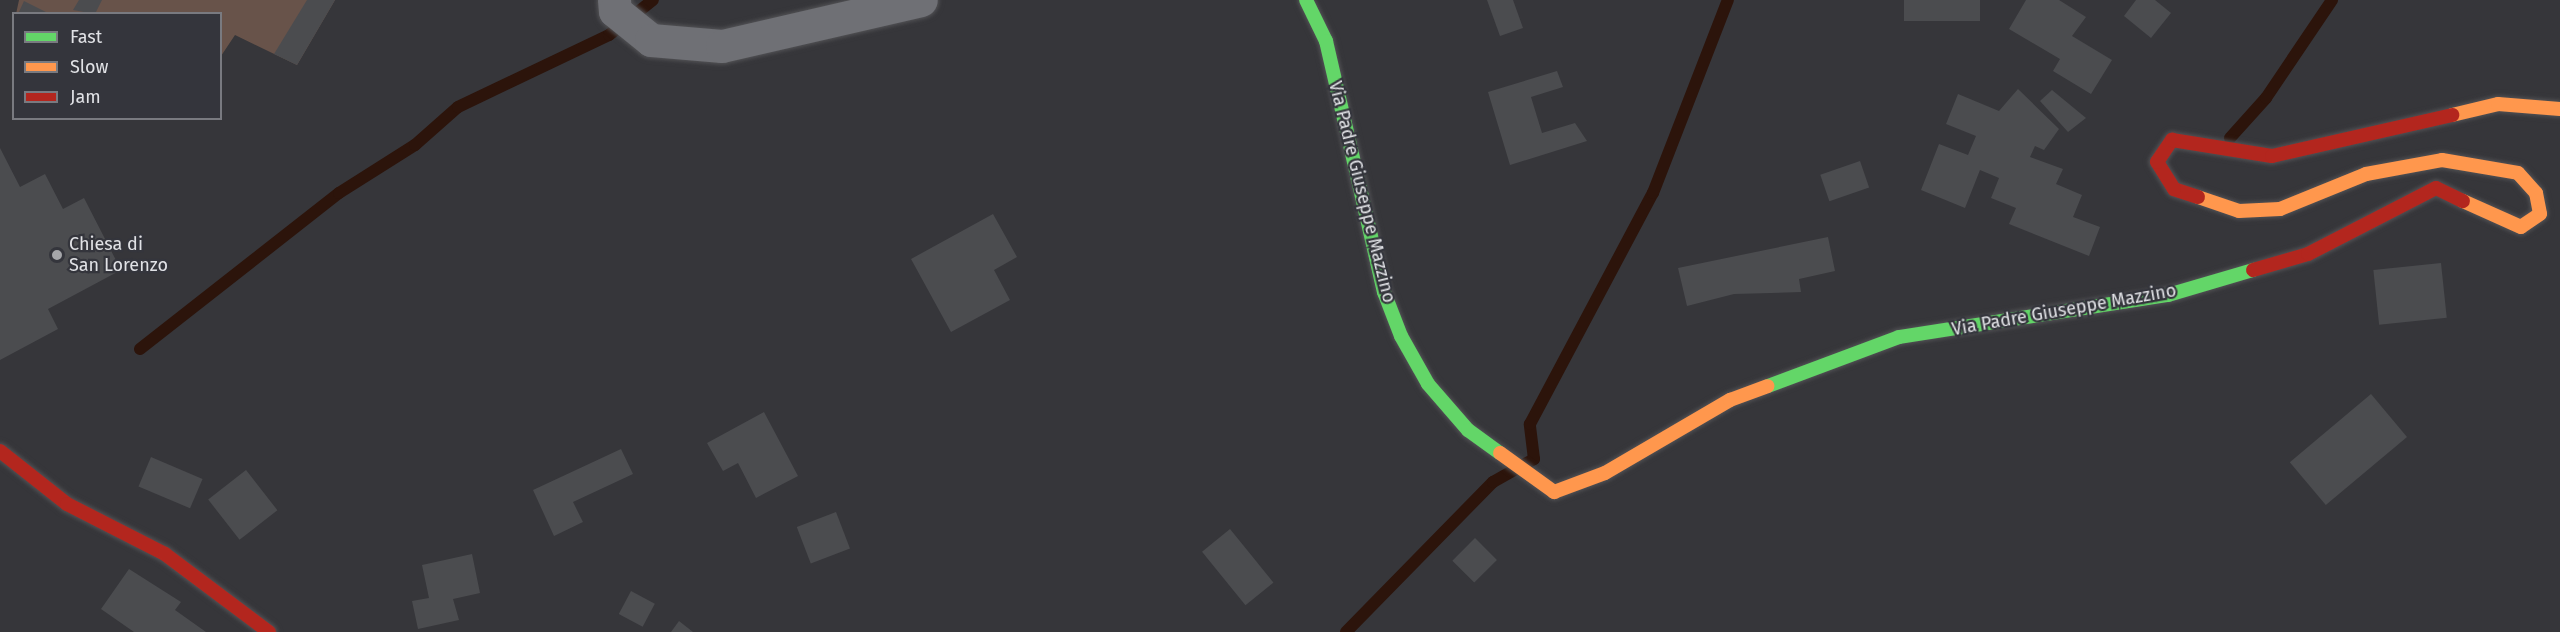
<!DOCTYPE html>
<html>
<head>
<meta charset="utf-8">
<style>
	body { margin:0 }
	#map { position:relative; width:2560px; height:632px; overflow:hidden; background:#36363a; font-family:"Fira Sans",sans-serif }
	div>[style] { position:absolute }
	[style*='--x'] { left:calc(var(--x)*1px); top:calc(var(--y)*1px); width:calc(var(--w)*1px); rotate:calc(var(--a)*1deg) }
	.green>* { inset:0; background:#68534a }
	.stream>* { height:12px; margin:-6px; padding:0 6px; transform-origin:6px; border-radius:6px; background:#2c140b }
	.building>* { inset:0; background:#4b4c4f; transform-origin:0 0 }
	.roads { filter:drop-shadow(0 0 2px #525255) drop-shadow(0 0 2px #525255) }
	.street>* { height:33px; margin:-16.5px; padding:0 16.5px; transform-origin:16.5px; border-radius:16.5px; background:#6f7075 }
	.fast>* { height:14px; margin:-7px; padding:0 7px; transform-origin:7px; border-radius:7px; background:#63d668 }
	.slow>* { height:14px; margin:-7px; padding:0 7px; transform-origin:7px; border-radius:7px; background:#ff974d }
	.jam>* { height:14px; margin:-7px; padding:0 7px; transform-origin:7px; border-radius:7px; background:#b3261e }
	.dots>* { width:16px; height:16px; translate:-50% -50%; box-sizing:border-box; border:3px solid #34353c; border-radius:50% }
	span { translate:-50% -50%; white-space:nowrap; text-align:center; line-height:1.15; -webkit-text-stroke:4.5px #34353c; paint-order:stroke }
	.street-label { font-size:18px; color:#e1e2e6 }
	.poi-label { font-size:18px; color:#e1e2e6 }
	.left { translate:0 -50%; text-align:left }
	.legend { position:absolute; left:12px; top:12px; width:210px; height:108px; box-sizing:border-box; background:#34353c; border:2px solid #797a80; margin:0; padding:8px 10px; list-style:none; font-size:18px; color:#e1e2e6 }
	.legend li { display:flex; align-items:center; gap:12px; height:30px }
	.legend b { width:30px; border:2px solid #797a80 }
</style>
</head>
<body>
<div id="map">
	<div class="green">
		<div style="clip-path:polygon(19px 0,335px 0,297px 65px,235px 35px,221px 56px,220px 14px,16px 14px)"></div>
	</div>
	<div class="stream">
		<div style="--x:2230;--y:138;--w:54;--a:-48"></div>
		<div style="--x:2266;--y:98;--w:118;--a:-56"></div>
		<div style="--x:140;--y:349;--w:253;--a:-38.1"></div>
		<div style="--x:339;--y:193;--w:90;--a:-32.3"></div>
		<div style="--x:415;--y:145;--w:57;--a:-41.5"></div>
		<div style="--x:458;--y:107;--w:167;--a:-25.5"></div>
		<div style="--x:609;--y:35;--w:56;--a:-38.5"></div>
		<div style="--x:1346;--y:632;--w:210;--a:-45.6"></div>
		<div style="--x:1493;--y:482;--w:47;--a:-29.3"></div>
		<div style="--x:1534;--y:459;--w:35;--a:-97"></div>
		<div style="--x:1530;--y:424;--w:262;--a:-62"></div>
		<div style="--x:1653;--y:193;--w:207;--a:-68.8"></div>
	</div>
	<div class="building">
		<div style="clip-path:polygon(79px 0,102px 0,95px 14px,73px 10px)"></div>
		<div style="clip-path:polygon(307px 0,335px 0,297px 65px,274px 54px)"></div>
		<div style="clip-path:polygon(1487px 0,1513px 0,1523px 28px,1500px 36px)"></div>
		<div style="left:1904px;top:0;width:76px;height:21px"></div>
		<div style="clip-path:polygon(2026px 0,2059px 0,2086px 17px,2072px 36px,2112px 60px,2091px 94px,2053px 71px,2060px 59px,2009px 29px)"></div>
		<div style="clip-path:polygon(2136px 0,2155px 0,2171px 13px,2151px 38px,2124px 16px)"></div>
		<div style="clip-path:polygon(24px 1px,50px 14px,18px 14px)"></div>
		<div style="clip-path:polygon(1557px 71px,1563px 87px,1531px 97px,1542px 133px,1575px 123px,1587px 141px,1510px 165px,1488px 92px)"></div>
		<div style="clip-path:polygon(2018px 89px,2059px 129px,2044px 150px,2035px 146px,2030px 157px,2063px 169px,2056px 184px,2082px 195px,2073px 217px,2100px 227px,2089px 256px,2009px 224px,2016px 208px,1991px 198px,1999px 178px,1980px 170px,1965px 208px,1921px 190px,1939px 144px,1968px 155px,1976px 136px,1946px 124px,1958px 94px,1999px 111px)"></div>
		<div style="clip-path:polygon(2052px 90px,2086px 118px,2068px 132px,2040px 101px)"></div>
		<div style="clip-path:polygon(0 148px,20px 187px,45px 174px,63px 209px,84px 198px,121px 270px,48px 309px,58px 329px,0 360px)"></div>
		<div style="left:1860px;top:161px;width:28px;height:42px;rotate:71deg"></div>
		<div style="clip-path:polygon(993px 214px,1017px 257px,994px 270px,1010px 300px,951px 332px,911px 259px)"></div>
		<div style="clip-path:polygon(1828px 237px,1835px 271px,1799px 279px,1801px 292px,1734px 294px,1687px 306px,1678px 268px)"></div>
		<div style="left:2441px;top:263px;width:55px;height:68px;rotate:84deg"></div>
		<div style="left:2371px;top:394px;width:56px;height:106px;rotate:50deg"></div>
		<div style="clip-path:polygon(764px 412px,798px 476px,756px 498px,738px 463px,723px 471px,707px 443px)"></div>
		<div style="clip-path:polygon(621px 449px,633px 474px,573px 502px,583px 522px,554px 536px,533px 490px)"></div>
		<div style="left:151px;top:457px;width:56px;height:32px;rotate:23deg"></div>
		<div style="left:246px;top:470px;width:51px;height:48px;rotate:52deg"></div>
		<div style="left:836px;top:512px;width:39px;height:42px;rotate:69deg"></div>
		<div style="left:1230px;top:529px;width:69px;height:36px;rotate:51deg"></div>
		<div style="left:1475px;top:538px;width:31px;height:32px;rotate:45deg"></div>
		<div style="clip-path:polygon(472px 554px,480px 593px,453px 599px,459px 620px,418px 629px,412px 601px,429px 598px,422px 565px)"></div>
		<div style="clip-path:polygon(129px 569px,181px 602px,175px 610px,206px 632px,134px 632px,101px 609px)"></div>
		<div style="left:631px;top:591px;width:27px;height:26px;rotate:28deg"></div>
		<div style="clip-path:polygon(679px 621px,693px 632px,671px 632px)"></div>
	</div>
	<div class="roads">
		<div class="street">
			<div style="--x:614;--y:0;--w:11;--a:85"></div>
			<div style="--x:615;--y:11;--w:46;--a:38.9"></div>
			<div style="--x:651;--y:40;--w:71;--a:4.8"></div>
			<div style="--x:722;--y:46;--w:204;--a:-13"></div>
		</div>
		<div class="fast">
			<div style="--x:1306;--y:0;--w:46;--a:64"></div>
			<div style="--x:1326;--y:41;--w:258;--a:77"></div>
			<div style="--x:1384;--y:292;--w:47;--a:68.9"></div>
			<div style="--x:1401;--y:336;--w:55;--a:60.6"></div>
			<div style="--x:1428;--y:384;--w:61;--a:49"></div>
			<div style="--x:1468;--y:430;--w:39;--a:36"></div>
			<div style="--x:1768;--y:386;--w:140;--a:-20.5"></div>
			<div style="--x:1899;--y:337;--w:272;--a:-8.9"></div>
			<div style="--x:2168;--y:295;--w:89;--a:-16.4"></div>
		</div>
		<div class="slow">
			<div style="--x:2452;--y:115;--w:47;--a:-13.4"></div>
			<div style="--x:2498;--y:104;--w:62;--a:4.6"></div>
			<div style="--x:2198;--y:197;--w:43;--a:18.9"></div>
			<div style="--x:2239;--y:211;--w:41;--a:-2.8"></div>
			<div style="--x:2280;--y:209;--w:93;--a:-22.1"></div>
			<div style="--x:2366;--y:174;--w:77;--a:-10.4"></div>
			<div style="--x:2442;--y:160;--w:77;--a:9.7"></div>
			<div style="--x:2518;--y:173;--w:27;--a:48"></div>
			<div style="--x:2536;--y:193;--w:21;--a:79"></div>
			<div style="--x:2540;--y:214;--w:23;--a:146"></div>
			<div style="--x:2521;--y:227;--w:64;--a:-155.9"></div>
			<div style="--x:1500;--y:453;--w:67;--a:35.8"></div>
			<div style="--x:1554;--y:492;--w:54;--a:-20.4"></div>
			<div style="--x:1605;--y:473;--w:145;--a:-30.3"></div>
			<div style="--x:1730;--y:400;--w:40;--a:-20.2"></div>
		</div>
		<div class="jam">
			<div style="--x:2198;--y:197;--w:25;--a:-162"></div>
			<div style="--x:2174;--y:189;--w:32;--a:-122"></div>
			<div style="--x:2157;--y:162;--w:27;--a:-56"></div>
			<div style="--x:2172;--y:140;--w:101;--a:9.1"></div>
			<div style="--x:2272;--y:156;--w:185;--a:-12.8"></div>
			<div style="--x:2253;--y:270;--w:57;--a:-16.2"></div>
			<div style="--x:2308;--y:254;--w:144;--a:-27.3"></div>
			<div style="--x:2436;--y:188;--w:30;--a:26"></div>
			<div style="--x:0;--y:451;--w:85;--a:38.3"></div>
			<div style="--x:67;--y:504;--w:110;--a:27"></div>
			<div style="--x:165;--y:554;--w:130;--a:36.9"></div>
		</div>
	</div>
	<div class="dots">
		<div style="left:57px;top:255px;background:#a5a6aa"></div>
	</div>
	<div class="street-label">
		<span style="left:1362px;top:192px;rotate:76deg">Via Padre Giuseppe Mazzino</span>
		<span style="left:2064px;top:310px;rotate:-10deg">Via Padre Giuseppe Mazzino</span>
	</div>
	<div class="poi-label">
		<span class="left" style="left:69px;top:255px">Chiesa di<br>San Lorenzo</span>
	</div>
	<ul class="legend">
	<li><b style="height:8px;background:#63d668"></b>Fast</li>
	<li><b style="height:8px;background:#ff974d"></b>Slow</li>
	<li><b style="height:8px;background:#b3261e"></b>Jam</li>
	</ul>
</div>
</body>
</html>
